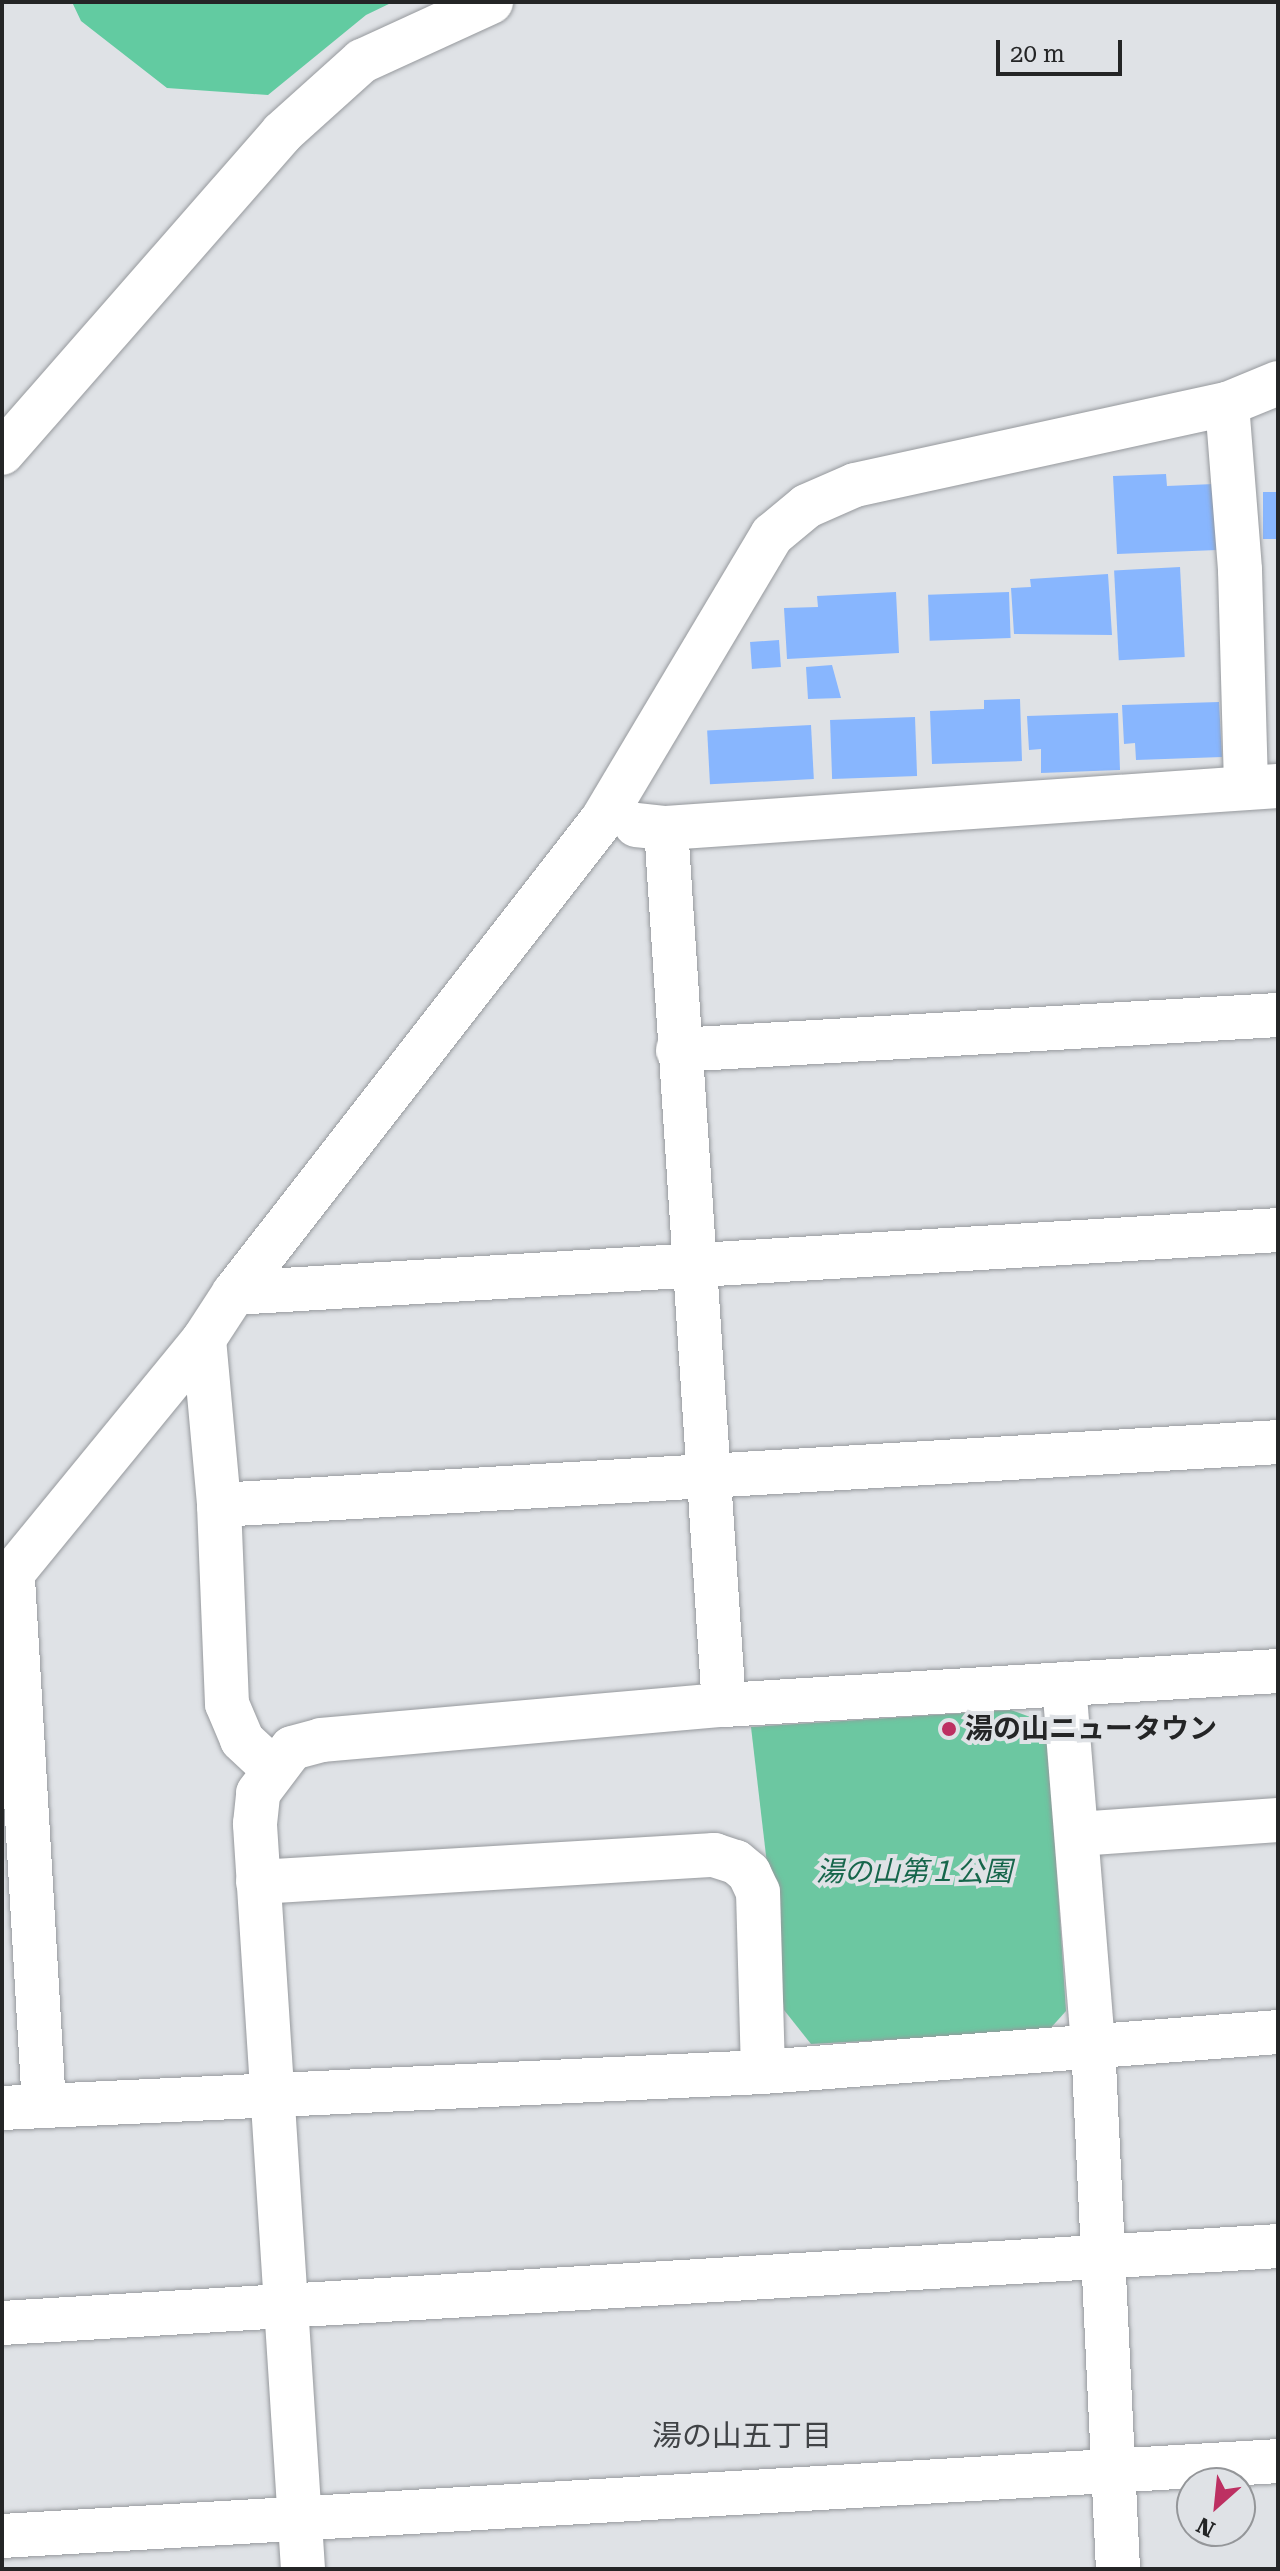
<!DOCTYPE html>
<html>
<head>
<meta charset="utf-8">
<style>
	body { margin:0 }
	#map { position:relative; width:1280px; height:2571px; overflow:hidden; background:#dfe2e6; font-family:"Roboto Serif","Noto Sans JP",serif }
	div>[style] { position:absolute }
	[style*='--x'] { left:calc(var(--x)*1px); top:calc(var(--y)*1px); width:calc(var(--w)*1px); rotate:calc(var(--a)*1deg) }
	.green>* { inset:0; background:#6cc7a1 }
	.forest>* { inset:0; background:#62cba1 }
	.building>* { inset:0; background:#88b6fe; transform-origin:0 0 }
	.roads { filter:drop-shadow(0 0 2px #96999d) drop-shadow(0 0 2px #96999d) }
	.minor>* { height:44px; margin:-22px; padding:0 22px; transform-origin:22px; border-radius:22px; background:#fff }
	.dots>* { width:22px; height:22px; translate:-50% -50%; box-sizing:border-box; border:4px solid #dfe2e6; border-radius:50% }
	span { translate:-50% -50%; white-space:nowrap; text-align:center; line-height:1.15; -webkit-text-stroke:8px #dfe2e6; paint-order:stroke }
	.poi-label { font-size:28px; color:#242526; font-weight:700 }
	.left { translate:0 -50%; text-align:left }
	.park-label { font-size:28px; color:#16664b; font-style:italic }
	.neighbourhood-label { font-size:30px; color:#404346 }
	.frame { position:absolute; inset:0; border:4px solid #242526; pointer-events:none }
	.north { position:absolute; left:1176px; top:2467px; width:80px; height:80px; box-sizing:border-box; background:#dfe2e6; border:2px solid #949699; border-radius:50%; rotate:207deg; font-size:22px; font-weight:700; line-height:32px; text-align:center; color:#242526 }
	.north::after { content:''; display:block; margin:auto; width:28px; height:36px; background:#bd3062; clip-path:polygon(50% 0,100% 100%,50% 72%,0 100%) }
	.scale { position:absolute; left:996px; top:40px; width:126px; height:36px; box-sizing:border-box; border:4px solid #242526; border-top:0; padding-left:10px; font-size:24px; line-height:28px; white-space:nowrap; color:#242526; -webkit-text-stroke:6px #dfe2e6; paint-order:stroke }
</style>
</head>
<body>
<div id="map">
	<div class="green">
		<div style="clip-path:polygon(1011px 1710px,1033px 1718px,1048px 1738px,1066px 2011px,1048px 2031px,811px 2044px,784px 2010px,751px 1727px)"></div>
	</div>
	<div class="forest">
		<div style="clip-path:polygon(72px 2px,393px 2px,366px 15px,268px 95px,167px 88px,81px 21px)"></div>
	</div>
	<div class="building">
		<div style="clip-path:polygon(1166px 474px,1167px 486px,1214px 484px,1217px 550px,1117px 554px,1113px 476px)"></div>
		<div style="left:1263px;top:492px;width:15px;height:47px"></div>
		<div style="left:1180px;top:567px;width:90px;height:66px;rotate:87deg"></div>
		<div style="clip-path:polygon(1108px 574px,1112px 635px,1014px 634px,1011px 588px,1031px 587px,1030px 579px)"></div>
		<div style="clip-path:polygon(896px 592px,899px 653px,787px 659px,784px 608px,818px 607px,817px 596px)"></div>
		<div style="left:1009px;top:592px;width:46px;height:81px;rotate:88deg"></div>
		<div style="left:779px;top:640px;width:27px;height:29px;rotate:86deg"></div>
		<div style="clip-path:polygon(832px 665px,841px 698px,808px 699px,806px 667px)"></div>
		<div style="clip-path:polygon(1020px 699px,1022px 761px,932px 764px,930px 711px,984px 709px,984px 700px)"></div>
		<div style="clip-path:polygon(1219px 702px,1222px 757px,1136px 760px,1135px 743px,1124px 744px,1122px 705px)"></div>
		<div style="clip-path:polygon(1118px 713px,1120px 770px,1041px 773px,1041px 749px,1029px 750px,1027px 716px)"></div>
		<div style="left:915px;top:717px;width:59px;height:85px;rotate:88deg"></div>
		<div style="left:811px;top:725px;width:54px;height:104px;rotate:87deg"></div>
	</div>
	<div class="roads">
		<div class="minor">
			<div style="--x:1227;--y:404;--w:167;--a:85.5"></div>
			<div style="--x:1240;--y:570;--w:218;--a:88.4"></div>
			<div style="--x:2;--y:453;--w:425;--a:-48.8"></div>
			<div style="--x:282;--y:133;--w:108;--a:-42"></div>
			<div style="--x:362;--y:61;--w:142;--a:-24.6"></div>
			<div style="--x:636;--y:825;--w:30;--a:6"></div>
			<div style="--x:666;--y:828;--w:613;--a:-3.93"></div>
			<div style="--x:666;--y:828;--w:879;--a:86.22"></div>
			<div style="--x:678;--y:1050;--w:601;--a:-3.34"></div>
			<div style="--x:234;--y:1293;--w:1046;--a:-3.45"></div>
			<div style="--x:204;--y:1339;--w:167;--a:84.8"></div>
			<div style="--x:219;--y:1505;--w:199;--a:87.7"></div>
			<div style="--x:227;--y:1704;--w:39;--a:67"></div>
			<div style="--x:242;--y:1740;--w:41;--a:43"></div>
			<div style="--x:219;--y:1505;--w:1061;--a:-3.4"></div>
			<div style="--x:13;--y:1579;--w:527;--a:86.63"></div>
			<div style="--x:2;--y:1586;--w:319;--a:-50.7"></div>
			<div style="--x:204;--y:1339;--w:55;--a:-56.9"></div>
			<div style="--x:234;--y:1293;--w:599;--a:-52.12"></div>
			<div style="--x:602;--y:820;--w:332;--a:-59.2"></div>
			<div style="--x:772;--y:535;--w:45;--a:-39.6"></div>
			<div style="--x:807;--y:506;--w:52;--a:-23.6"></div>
			<div style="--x:855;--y:485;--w:381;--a:-12.3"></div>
			<div style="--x:1227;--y:404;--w:55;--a:-22.4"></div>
			<div style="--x:1064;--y:1684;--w:360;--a:85.4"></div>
			<div style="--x:1093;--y:2043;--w:527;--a:87.28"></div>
			<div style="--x:1078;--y:1834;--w:200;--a:-4"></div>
			<div style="--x:258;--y:1882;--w:457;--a:-3.4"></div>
			<div style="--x:714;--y:1855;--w:23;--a:18"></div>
			<div style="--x:736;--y:1862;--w:17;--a:40"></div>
			<div style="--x:749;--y:1873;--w:21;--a:65"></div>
			<div style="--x:758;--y:1892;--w:180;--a:88.4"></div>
			<div style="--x:2;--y:2108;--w:762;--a:-2.71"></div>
			<div style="--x:763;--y:2072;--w:517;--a:-4.44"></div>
			<div style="--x:2;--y:2323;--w:1278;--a:-3.45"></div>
			<div style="--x:2;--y:2536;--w:1278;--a:-3.36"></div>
			<div style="--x:303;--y:2569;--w:747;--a:-93.69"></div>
			<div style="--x:255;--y:1824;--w:31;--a:-84"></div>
			<div style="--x:258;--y:1793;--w:56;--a:-52.9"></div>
			<div style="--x:292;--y:1748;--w:30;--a:-15"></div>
			<div style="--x:321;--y:1740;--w:405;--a:-5"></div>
			<div style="--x:724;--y:1705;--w:555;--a:-3.51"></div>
		</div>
	</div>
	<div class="dots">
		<div style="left:949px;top:1729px;background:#bd3062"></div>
	</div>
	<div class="poi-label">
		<span class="left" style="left:965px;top:1729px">湯の山ニュータウン</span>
	</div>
	<div class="park-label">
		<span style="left:914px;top:1872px">湯の山第１公園</span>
	</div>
	<div class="neighbourhood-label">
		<span style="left:742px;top:2436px">湯の山五丁目</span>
	</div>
	<div class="frame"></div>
	<div class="north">N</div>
	<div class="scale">20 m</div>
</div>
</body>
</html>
